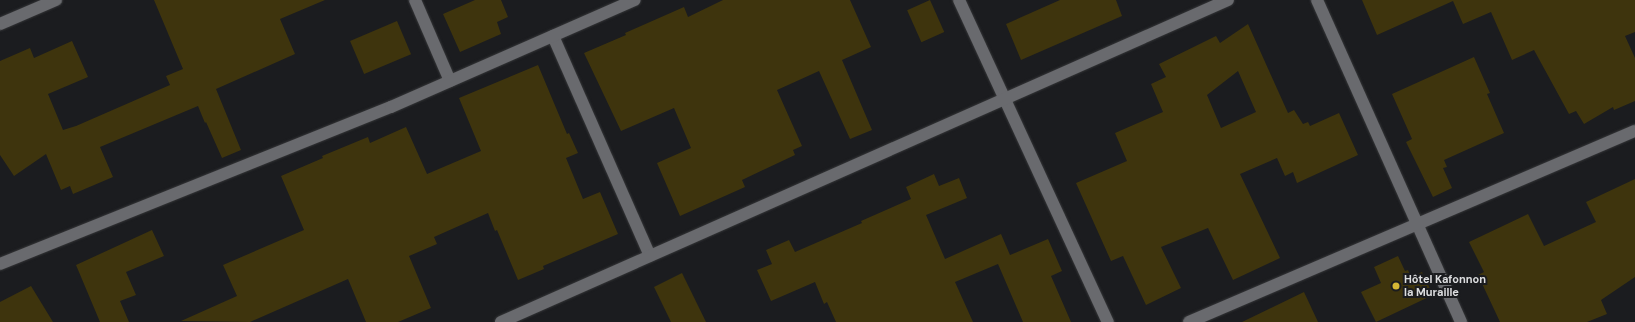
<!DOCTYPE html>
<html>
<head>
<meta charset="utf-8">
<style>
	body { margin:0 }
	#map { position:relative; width:1635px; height:322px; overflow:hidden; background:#1b1c1f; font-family:"DM Sans",sans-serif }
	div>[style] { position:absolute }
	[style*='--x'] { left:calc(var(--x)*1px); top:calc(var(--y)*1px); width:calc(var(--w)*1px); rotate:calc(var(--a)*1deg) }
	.building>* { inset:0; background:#3e340d; transform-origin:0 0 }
	.roads { filter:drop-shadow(0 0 1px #353638) drop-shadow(0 0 1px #353638) }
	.street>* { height:12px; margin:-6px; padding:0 6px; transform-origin:6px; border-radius:6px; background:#696a6e }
	.dots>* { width:11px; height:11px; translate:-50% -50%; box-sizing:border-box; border:2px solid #1b1c1f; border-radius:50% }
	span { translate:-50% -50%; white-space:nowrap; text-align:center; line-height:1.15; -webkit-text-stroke:4px #1b1c1f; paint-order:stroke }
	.poi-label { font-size:11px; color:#dcdddf; font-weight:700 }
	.left { translate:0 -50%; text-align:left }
</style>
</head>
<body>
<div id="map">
	<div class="building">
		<div style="clip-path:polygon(154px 0,325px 0,280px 19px,295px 54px,216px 89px,241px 150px,222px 158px,206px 122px,205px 123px,198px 106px,100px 147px,113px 177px,73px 194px,70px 186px,61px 190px,46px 154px,14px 176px,0 155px,0 61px,30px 48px,34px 58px,72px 41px,88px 77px,48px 94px,63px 130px,76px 126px,170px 85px,166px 76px,183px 69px)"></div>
		<div style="clip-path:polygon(475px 0,501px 0,508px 17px,497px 22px,501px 34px,460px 52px,443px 14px)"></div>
		<div style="clip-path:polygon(723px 0,850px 0,871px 47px,842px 60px,872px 130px,850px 139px,819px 71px,777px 90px,802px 146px,793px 150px,795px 155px,742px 180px,745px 187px,680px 216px,657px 163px,691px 148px,674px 108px,621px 131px,584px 53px,626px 35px,625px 33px,684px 7px,688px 17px)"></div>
		<div style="left:930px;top:0;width:35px;height:25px;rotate:66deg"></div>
		<div style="clip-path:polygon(1060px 0,1116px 0,1122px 16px,1021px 60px,1006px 24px)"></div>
		<div style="clip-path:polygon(1362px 0,1635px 0,1635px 32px,1625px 36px,1635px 58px,1635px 101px,1614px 110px,1613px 107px,1584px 124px,1576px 111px,1569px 114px,1534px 50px,1512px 60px,1491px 12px,1463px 24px,1453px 1px,1377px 35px)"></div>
		<div style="left:397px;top:21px;width:36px;height:51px;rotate:67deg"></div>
		<div style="clip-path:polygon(evenodd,1248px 24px,1288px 113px,1294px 110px,1303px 124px,1308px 122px,1310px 126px,1339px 113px,1358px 155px,1297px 183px,1293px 172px,1285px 176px,1277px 158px,1240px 174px,1280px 258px,1233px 280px,1208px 228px,1161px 247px,1181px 288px,1146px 305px,1123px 256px,1111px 261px,1076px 183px,1127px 161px,1115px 133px,1163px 112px,1151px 84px,1166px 77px,1159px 64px,1216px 36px,1220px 43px,1248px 24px,1238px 71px,1256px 112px,1221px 128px,1207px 95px,1238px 71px)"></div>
		<div style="clip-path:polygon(1474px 57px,1490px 93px,1487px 94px,1504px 133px,1444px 160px,1447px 167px,1443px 168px,1452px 188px,1433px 197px,1406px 142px,1412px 139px,1392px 94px)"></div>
		<div style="clip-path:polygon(538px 65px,567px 134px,569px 133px,578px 153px,566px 158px,583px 199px,600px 192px,618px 234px,543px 266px,544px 269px,518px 280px,497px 230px,495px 231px,488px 213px,434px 237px,437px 244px,409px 256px,431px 308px,398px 322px,366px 322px,348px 279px,250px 322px,181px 321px,237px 296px,223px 265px,304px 230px,281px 176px,323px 158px,322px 156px,368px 137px,370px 143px,406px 127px,427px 174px,481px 151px,459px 98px)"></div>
		<div style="clip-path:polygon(934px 174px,939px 186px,959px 178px,967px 198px,926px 215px,945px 259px,1001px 234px,1010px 255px,1048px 239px,1062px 271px,1051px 276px,1071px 322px,1023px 322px,998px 264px,955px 282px,973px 322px,836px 322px,827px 302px,824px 304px,815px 282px,771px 301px,757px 270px,772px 264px,766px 250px,789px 240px,795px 252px,862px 223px,861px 221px,911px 199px,906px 187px)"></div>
		<div style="clip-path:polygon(1635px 179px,1635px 277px,1601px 300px,1607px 314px,1587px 322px,1500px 322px,1478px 275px,1484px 272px,1469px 242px,1528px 214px,1544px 246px,1596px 222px,1586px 202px)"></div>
		<div style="clip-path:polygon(152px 230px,164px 256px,126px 272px,136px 295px,120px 301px,129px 322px,100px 322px,76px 265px)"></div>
		<div style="clip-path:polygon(1398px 256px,1405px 271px,1408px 270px,1411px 277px,1422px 272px,1433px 295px,1376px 322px,1361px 292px,1381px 283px,1374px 267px)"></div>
		<div style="clip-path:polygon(682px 273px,706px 322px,671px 322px,654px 287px)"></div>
		<div style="clip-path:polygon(31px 286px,53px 322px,0 322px,0 302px)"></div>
		<div style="clip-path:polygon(1304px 292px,1318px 322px,1242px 322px)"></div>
	</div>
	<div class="roads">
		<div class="street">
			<div style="--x:415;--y:0;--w:88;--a:66.6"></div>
			<div style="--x:959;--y:0;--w:355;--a:65.2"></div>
			<div style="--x:1317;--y:0;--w:353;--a:65.9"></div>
			<div style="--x:0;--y:24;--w:61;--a:-23.2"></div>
			<div style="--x:553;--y:36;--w:240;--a:66.2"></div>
			<div style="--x:0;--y:264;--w:421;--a:-21.9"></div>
			<div style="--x:391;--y:107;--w:266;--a:-23.7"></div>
			<div style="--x:501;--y:322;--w:795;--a:-23.89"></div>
			<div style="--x:1189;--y:322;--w:485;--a:-23.2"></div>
		</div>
	</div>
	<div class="dots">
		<div style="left:1396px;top:286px;background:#d4b635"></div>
	</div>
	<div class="poi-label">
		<span class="left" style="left:1404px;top:286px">Hôtel Kafonnon<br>la Muraille</span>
	</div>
</div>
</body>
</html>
